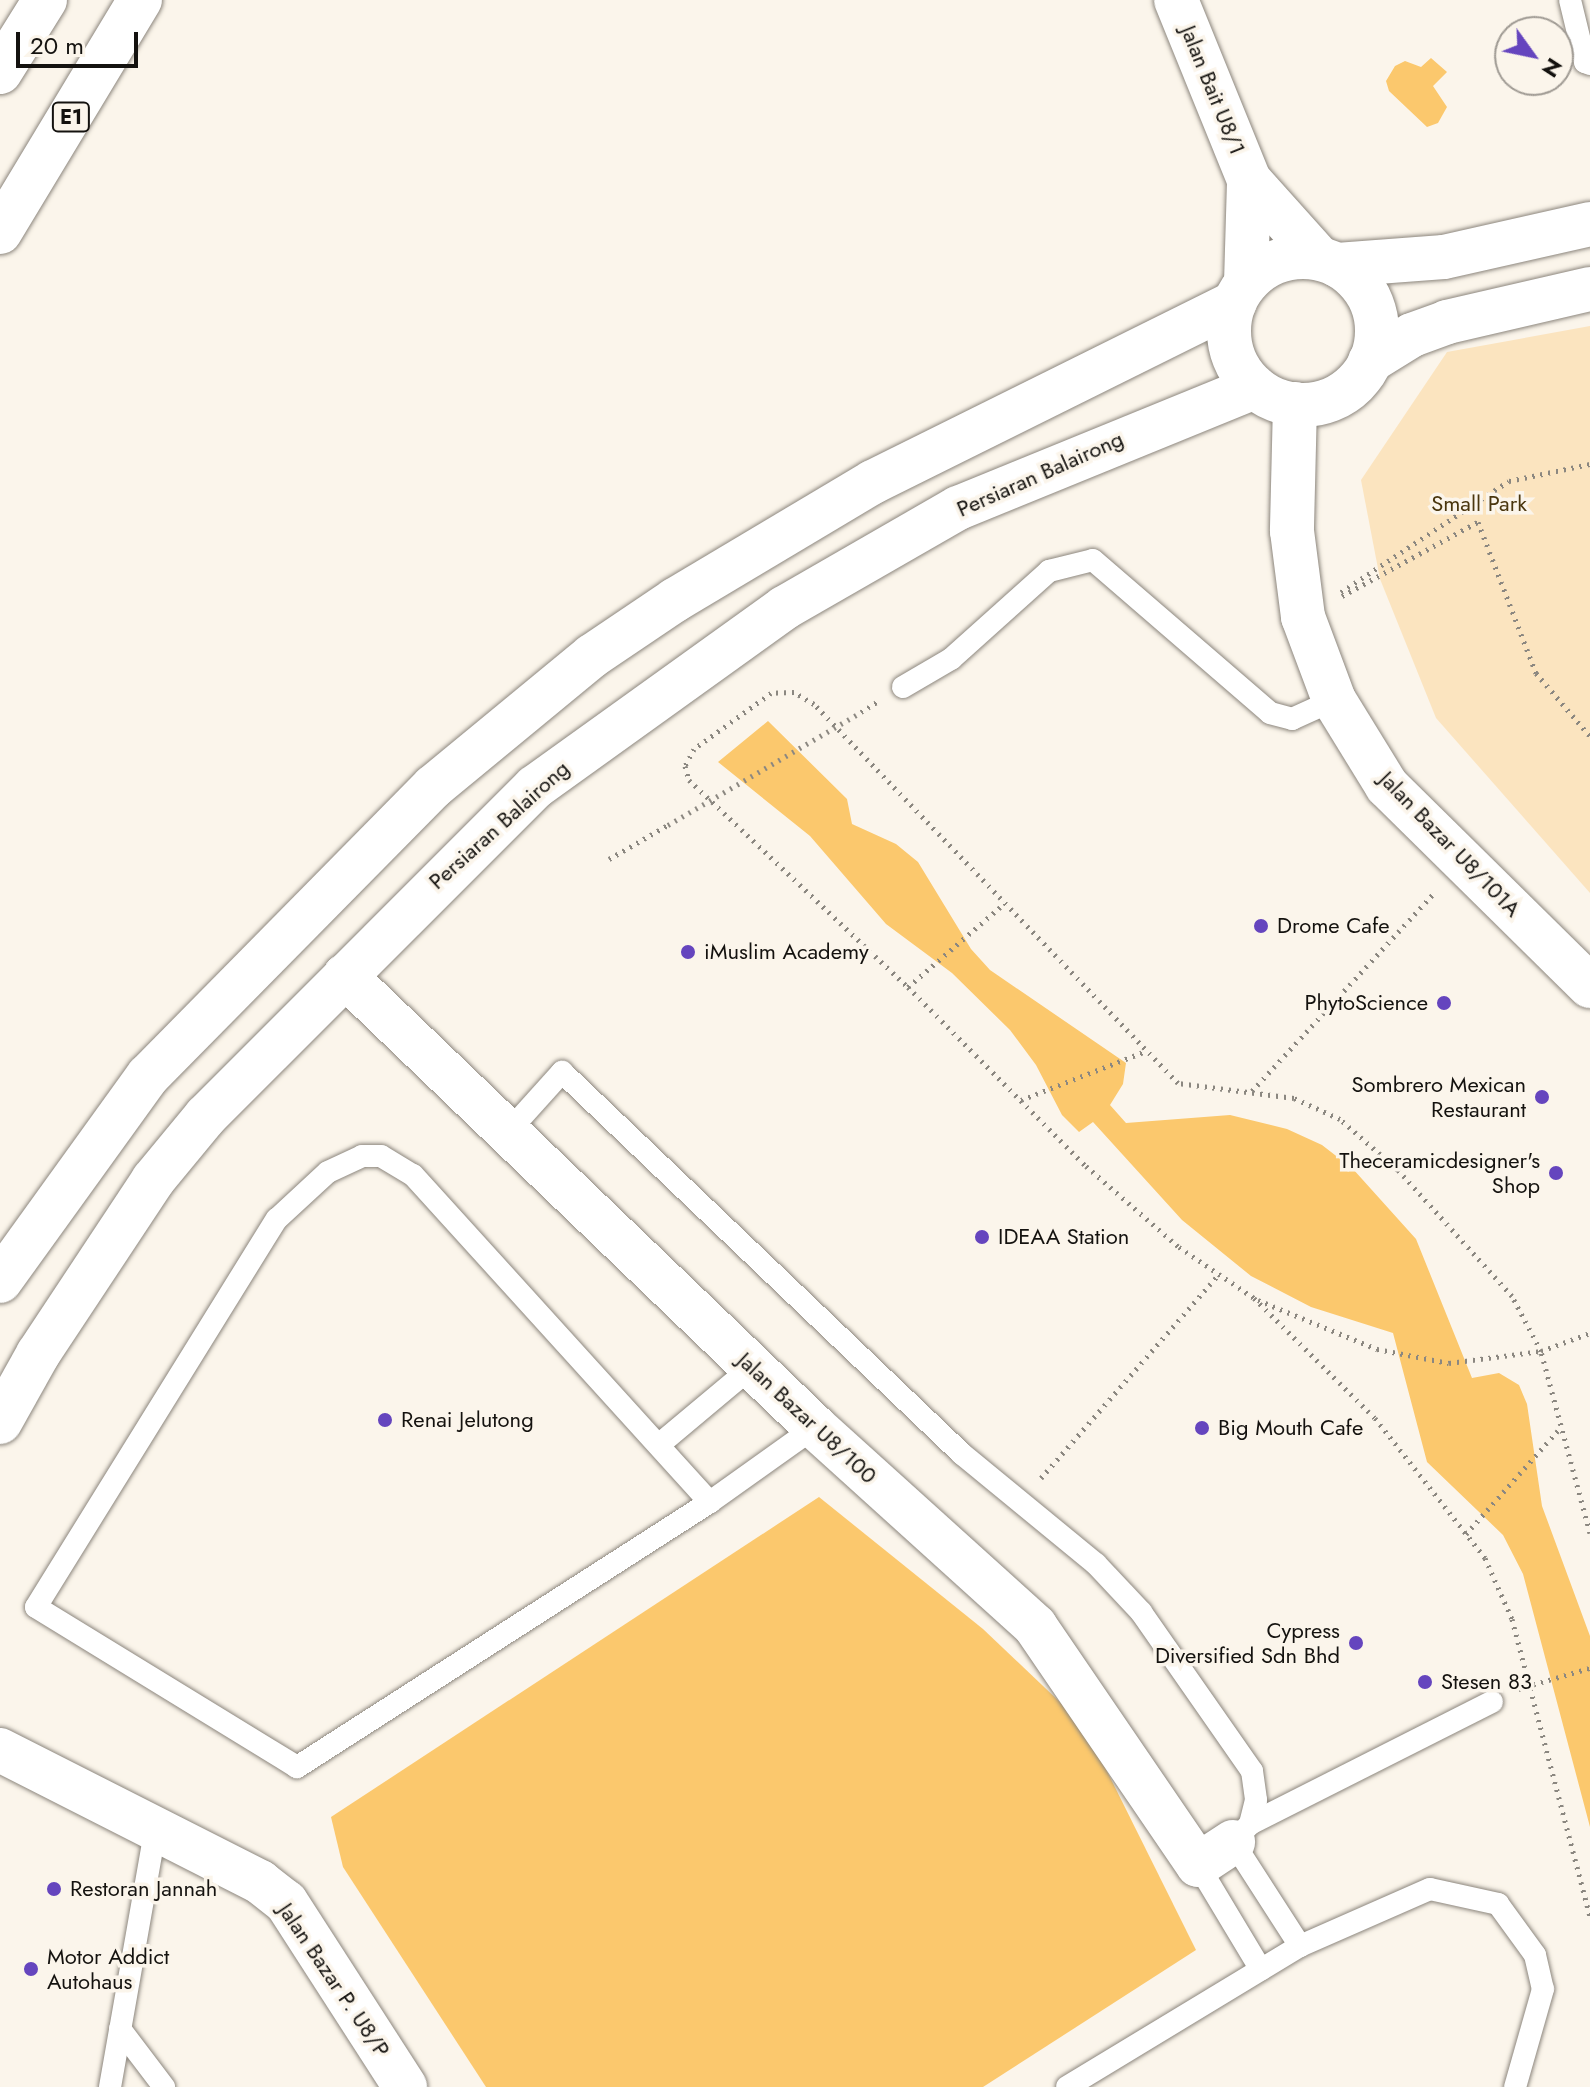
<!DOCTYPE html>
<html>
<head>
<meta charset="utf-8">
<style>
	body { margin:0 }
	#map { position:relative; width:1590px; height:2087px; overflow:hidden; background:#fbf5eb; font-family:Jost,sans-serif }
	div>[style] { position:absolute }
	[style*='--x'] { left:calc(var(--x)*1px); top:calc(var(--y)*1px); width:calc(var(--w)*1px); rotate:calc(var(--a)*1deg) }
	.green>* { inset:0; background:#fbe4bf }
	.water>* { inset:0; background:#fbc86d }
	.path>* { height:5px; margin-top:-2.5px; transform-origin:0; background:repeating-linear-gradient(90deg,#8b8780 0 2px,transparent 0 8px) }
	.roads { filter:drop-shadow(0 0 2px #8c867d) drop-shadow(0 0 2px #8c867d) }
	.service>* { height:22px; margin:-11px; padding:0 11px; transform-origin:11px; border-radius:11px; background:#fff }
	.minor>* { height:44px; margin:-22px; padding:0 22px; transform-origin:22px; border-radius:22px; background:#fff }
	.tertiary>* { height:44px; margin:-22px; padding:0 22px; transform-origin:22px; border-radius:22px; background:#fff }
	.tertiary>.ring { margin:-22px; padding:0; box-sizing:content-box; background:none; border:44px solid #fff; border-radius:50% }
	.motorway>* { height:44px; margin:-22px; padding:0 22px; transform-origin:22px; border-radius:22px; background:#fff }
	.path-bridge>* { height:5px; margin-top:-2.5px; transform-origin:0; background:repeating-linear-gradient(90deg,#8b8780 0 2px,transparent 0 8px) }
	.dots>* { width:22px; height:22px; translate:-50% -50%; box-sizing:border-box; border:4px solid #fbf5eb; border-radius:50% }
	span { translate:-50% -50%; white-space:nowrap; text-align:center; line-height:1.15; -webkit-text-stroke:7px #fbf5eb; paint-order:stroke }
	.shield-label span { padding:2px 6px; background:#fbf5eb; border:2px solid; border-radius:6px; -webkit-text-stroke-width:0 }
	.shield-label { font-size:20px; color:#14120f; font-weight:700 }
	.street-label { font-size:22px; color:#14120f }
	.park-label { font-size:22px; color:#4a360e }
	.poi-label { font-size:22px; color:#14120f }
	.left { translate:0 -50%; text-align:left }
	.right { translate:-100% -50%; text-align:right }
	.north { position:absolute; left:1494px; top:16px; width:80px; height:80px; box-sizing:border-box; background:#fbf5eb; border:2px solid #9f9a93; border-radius:50%; rotate:123deg; font-size:22px; font-weight:700; line-height:32px; text-align:center; color:#14120f }
	.north::after { content:''; display:block; margin:auto; width:28px; height:36px; background:#6545be; clip-path:polygon(50% 0,100% 100%,50% 72%,0 100%) }
	.scale { position:absolute; left:16px; top:32px; width:122px; height:36px; box-sizing:border-box; border:4px solid #14120f; border-top:0; padding-left:10px; font-size:24px; line-height:28px; white-space:nowrap; color:#14120f; -webkit-text-stroke:6px #fbf5eb; paint-order:stroke }
</style>
</head>
<body>
<div id="map">
	<div class="green">
		<div style="clip-path:polygon(1590px 326px,1590px 893px,1436px 718px,1380px 579px,1361px 480px,1447px 352px)"></div>
	</div>
	<div class="water">
		<div style="clip-path:polygon(1431px 58px,1447px 72px,1433px 86px,1447px 107px,1438px 123px,1427px 127px,1389px 91px,1386px 81px,1395px 66px,1405px 61px,1421px 67px)"></div>
		<div style="clip-path:polygon(768px 721px,847px 799px,852px 824px,896px 844px,918px 862px,971px 949px,990px 970px,1126px 1063px,1123px 1084px,1110px 1105px,1126px 1123px,1230px 1115px,1287px 1129px,1322px 1145px,1353px 1169px,1416px 1239px,1472px 1378px,1499px 1373px,1519px 1385px,1527px 1404px,1542px 1506px,1590px 1636px,1590px 1827px,1523px 1574px,1503px 1535px,1427px 1462px,1393px 1333px,1311px 1307px,1251px 1276px,1182px 1220px,1093px 1122px,1079px 1132px,1062px 1115px,1036px 1065px,1010px 1030px,952px 973px,886px 924px,810px 836px,718px 762px)"></div>
		<div style="clip-path:polygon(819px 1497px,983px 1629px,1084px 1725px,1196px 1950px,983px 2087px,486px 2087px,343px 1867px,331px 1817px)"></div>
	</div>
	<div class="path">
		<div style="--x:1341;--y:592;--w:201;--a:-33.5"></div>
		<div style="--x:1509;--y:481;--w:83;--a:-11.9"></div>
		<div style="--x:1342;--y:596;--w:155;--a:-28.6"></div>
		<div style="--x:1478;--y:522;--w:162;--a:69"></div>
		<div style="--x:1536;--y:673;--w:83;--a:49.4"></div>
		<div style="--x:861;--y:712;--w:19;--a:-32"></div>
		<div style="--x:609;--y:859;--w:68;--a:-30"></div>
		<div style="--x:908;--y:987;--w:128;--a:-40.9"></div>
		<div style="--x:1252;--y:1091;--w:269;--a:-47.4"></div>
		<div style="--x:1021;--y:1100;--w:134;--a:-21.4"></div>
		<div style="--x:1258;--y:1300;--w:129;--a:22.4"></div>
		<div style="--x:1377;--y:1349;--w:73;--a:11"></div>
		<div style="--x:1449;--y:1363;--w:93;--a:-7.4"></div>
		<div style="--x:1541;--y:1351;--w:52;--a:-20.2"></div>
		<div style="--x:1041;--y:1478;--w:271;--a:-48.9"></div>
		<div style="--x:1590;--y:1533;--w:188;--a:-105.1"></div>
		<div style="--x:1541;--y:1351;--w:62;--a:-117.8"></div>
		<div style="--x:1512;--y:1296;--w:170;--a:-132.1"></div>
		<div style="--x:1398;--y:1170;--w:77;--a:-138.7"></div>
		<div style="--x:1340;--y:1119;--w:51;--a:-155.5"></div>
		<div style="--x:1294;--y:1098;--w:117;--a:-172.6"></div>
		<div style="--x:1178;--y:1083;--w:525;--a:-133.84"></div>
		<div style="--x:814;--y:704;--w:23;--a:-149"></div>
		<div style="--x:794;--y:692;--w:23;--a:178"></div>
		<div style="--x:771;--y:693;--w:95;--a:144"></div>
		<div style="--x:694;--y:749;--w:19;--a:118"></div>
		<div style="--x:685;--y:766;--w:15;--a:74"></div>
		<div style="--x:689;--y:780;--w:301;--a:43.4"></div>
		<div style="--x:908;--y:987;--w:252;--a:45.2"></div>
		<div style="--x:1086;--y:1166;--w:123;--a:41.1"></div>
		<div style="--x:1179;--y:1247;--w:91;--a:34.2"></div>
		<div style="--x:1254;--y:1298;--w:170;--a:44.8"></div>
		<div style="--x:1375;--y:1418;--w:178;--a:51.8"></div>
		<div style="--x:1485;--y:1558;--w:67;--a:66.1"></div>
		<div style="--x:1512;--y:1619;--w:308;--a:75.3"></div>
		<div style="--x:1466;--y:1534;--w:143;--a:-48.4"></div>
		<div style="--x:1518;--y:1689;--w:75;--a:-16.3"></div>
	</div>
	<div class="roads">
		<div class="service">
			<div style="--x:1570;--y:0;--w:64;--a:76.4"></div>
			<div style="--x:1585;--y:62;--w:5;--a:22"></div>
			<div style="--x:903;--y:687;--w:56;--a:-30.3"></div>
			<div style="--x:951;--y:659;--w:132;--a:-41.9"></div>
			<div style="--x:1049;--y:571;--w:45;--a:-14"></div>
			<div style="--x:1093;--y:560;--w:234;--a:40.8"></div>
			<div style="--x:1270;--y:713;--w:23;--a:15"></div>
			<div style="--x:1292;--y:719;--w:46;--a:-24.3"></div>
			<div style="--x:508;--y:1132;--w:81;--a:-48"></div>
			<div style="--x:562;--y:1072;--w:553;--a:43.68"></div>
			<div style="--x:962;--y:1454;--w:173;--a:39.4"></div>
			<div style="--x:1096;--y:1564;--w:66;--a:46.8"></div>
			<div style="--x:1141;--y:1612;--w:194;--a:55.1"></div>
			<div style="--x:1252;--y:1771;--w:29;--a:82"></div>
			<div style="--x:1256;--y:1800;--w:25;--a:104"></div>
			<div style="--x:1250;--y:1824;--w:25;--a:133"></div>
			<div style="--x:1233;--y:1842;--w:124;--a:57.2"></div>
			<div style="--x:362;--y:1156;--w:19;--a:0"></div>
			<div style="--x:381;--y:1156;--w:37;--a:31"></div>
			<div style="--x:413;--y:1175;--w:442;--a:47.8"></div>
			<div style="--x:710;--y:1502;--w:491;--a:147.3"></div>
			<div style="--x:297;--y:1767;--w:306;--a:-148.5"></div>
			<div style="--x:36;--y:1607;--w:457;--a:-58.2"></div>
			<div style="--x:277;--y:1219;--w:69;--a:-42.7"></div>
			<div style="--x:328;--y:1172;--w:38;--a:-25"></div>
			<div style="--x:661;--y:1443;--w:119;--a:-39.9"></div>
			<div style="--x:710;--y:1502;--w:129;--a:-35.5"></div>
			<div style="--x:1250;--y:1824;--w:271;--a:-26.8"></div>
			<div style="--x:1198;--y:1865;--w:122;--a:59"></div>
			<div style="--x:120;--y:2029;--w:73;--a:52.8"></div>
			<div style="--x:110;--y:2087;--w:264;--a:-80"></div>
			<div style="--x:1067;--y:2087;--w:272;--a:-31.2"></div>
			<div style="--x:1300;--y:1946;--w:142;--a:-23.7"></div>
			<div style="--x:1430;--y:1889;--w:70;--a:12.4"></div>
			<div style="--x:1498;--y:1904;--w:63;--a:54"></div>
			<div style="--x:1535;--y:1955;--w:35;--a:77"></div>
			<div style="--x:1543;--y:1989;--w:102;--a:105.9"></div>
		</div>
		<div class="minor">
			<div style="--x:1176;--y:0;--w:194;--a:67.9"></div>
			<div style="--x:1249;--y:180;--w:105;--a:48.1"></div>
			<div style="--x:1246;--y:283;--w:103;--a:-88.3"></div>
			<div style="--x:1295;--y:404;--w:127;--a:91.4"></div>
			<div style="--x:1292;--y:531;--w:87;--a:82.7"></div>
			<div style="--x:1303;--y:617;--w:89;--a:69.5"></div>
			<div style="--x:1334;--y:700;--w:101;--a:58.4"></div>
			<div style="--x:1387;--y:786;--w:285;--a:44.6"></div>
			<div style="--x:345;--y:976;--w:651;--a:43.82"></div>
			<div style="--x:815;--y:1427;--w:297;--a:42.1"></div>
			<div style="--x:1035;--y:1626;--w:289;--a:55.7"></div>
			<div style="--x:1198;--y:1865;--w:42;--a:-33.3"></div>
			<div style="--x:0;--y:1750;--w:292;--a:26.9"></div>
			<div style="--x:260;--y:1882;--w:33;--a:38"></div>
			<div style="--x:286;--y:1902;--w:220;--a:57.2"></div>
		</div>
		<div class="tertiary">
			<div class="ring" style="left:1229px;top:257px;width:104px;height:104px"></div>
			<div style="--x:1337;--y:265;--w:107;--a:-4.3"></div>
			<div style="--x:1444;--y:257;--w:150;--a:-12.7"></div>
			<div style="--x:1370;--y:361;--w:49;--a:-31.8"></div>
			<div style="--x:1412;--y:335;--w:37;--a:-20"></div>
			<div style="--x:1447;--y:322;--w:147;--a:-13"></div>
			<div style="--x:0;--y:1281;--w:253;--a:-54.2"></div>
			<div style="--x:148;--y:1076;--w:406;--a:-45.4"></div>
			<div style="--x:433;--y:787;--w:206;--a:-39.5"></div>
			<div style="--x:592;--y:656;--w:100;--a:-34"></div>
			<div style="--x:675;--y:600;--w:230;--a:-30.8"></div>
			<div style="--x:873;--y:482;--w:404;--a:-26.4"></div>
			<div style="--x:0;--y:1422;--w:78;--a:-60.8"></div>
			<div style="--x:38;--y:1354;--w:209;--a:-56.5"></div>
			<div style="--x:153;--y:1180;--w:83;--a:-50.4"></div>
			<div style="--x:206;--y:1116;--w:465;--a:-45"></div>
			<div style="--x:535;--y:787;--w:307;--a:-35.7"></div>
			<div style="--x:784;--y:608;--w:201;--a:-29.9"></div>
			<div style="--x:958;--y:508;--w:320;--a:-22.2"></div>
		</div>
		<div class="motorway">
			<div style="--x:0;--y:72;--w:85;--a:-58"></div>
			<div style="--x:0;--y:232;--w:271;--a:-58.9"></div>
		</div>
	</div>
	<div class="path-bridge">
		<div style="--x:668;--y:825;--w:224;--a:-30.3"></div>
	</div>
	<div class="dots">
		<div style="left:1261px;top:926px;background:#6545be"></div>
		<div style="left:688px;top:952px;background:#6545be"></div>
		<div style="left:1444px;top:1003px;background:#6545be"></div>
		<div style="left:1542px;top:1097px;background:#6545be"></div>
		<div style="left:1556px;top:1173px;background:#6545be"></div>
		<div style="left:982px;top:1237px;background:#6545be"></div>
		<div style="left:385px;top:1420px;background:#6545be"></div>
		<div style="left:1202px;top:1428px;background:#6545be"></div>
		<div style="left:1356px;top:1643px;background:#6545be"></div>
		<div style="left:1425px;top:1682px;background:#6545be"></div>
		<div style="left:54px;top:1889px;background:#6545be"></div>
		<div style="left:31px;top:1969px;background:#6545be"></div>
	</div>
	<div class="shield-label">
		<span style="left:71px;top:117px">E1</span>
	</div>
	<div class="street-label">
		<span style="left:1213px;top:90px;rotate:68deg">Jalan Bait U8/1</span>
		<span style="left:1040px;top:474px;rotate:-24deg">Persiaran Balairong</span>
		<span style="left:499px;top:825px;rotate:-42deg">Persiaran Balairong</span>
		<span style="left:1450px;top:844px;rotate:46deg">Jalan Bazar U8/101A</span>
		<span style="left:807px;top:1418px;rotate:43deg">Jalan Bazar U8/100</span>
		<span style="left:334px;top:1980px;rotate:56deg">Jalan Bazar P. U8/P</span>
	</div>
	<div class="park-label">
		<span style="left:1479px;top:504px">Small Park</span>
	</div>
	<div class="poi-label">
		<span class="left" style="left:1277px;top:926px">Drome Cafe</span>
		<span class="left" style="left:704px;top:952px">iMuslim Academy</span>
		<span class="right" style="left:1428px;top:1003px">PhytoScience</span>
		<span class="right" style="left:1526px;top:1097px">Sombrero Mexican<br>Restaurant</span>
		<span class="right" style="left:1540px;top:1173px">Theceramicdesigner's<br>Shop</span>
		<span class="left" style="left:998px;top:1237px">IDEAA Station</span>
		<span class="left" style="left:401px;top:1420px">Renai Jelutong</span>
		<span class="left" style="left:1218px;top:1428px">Big Mouth Cafe</span>
		<span class="right" style="left:1340px;top:1643px">Cypress<br>Diversified Sdn Bhd</span>
		<span class="left" style="left:1441px;top:1682px">Stesen 83</span>
		<span class="left" style="left:70px;top:1889px">Restoran Jannah</span>
		<span class="left" style="left:47px;top:1969px">Motor Addict<br>Autohaus</span>
	</div>
	<div class="north">N</div>
	<div class="scale">20 m</div>
</div>
</body>
</html>
